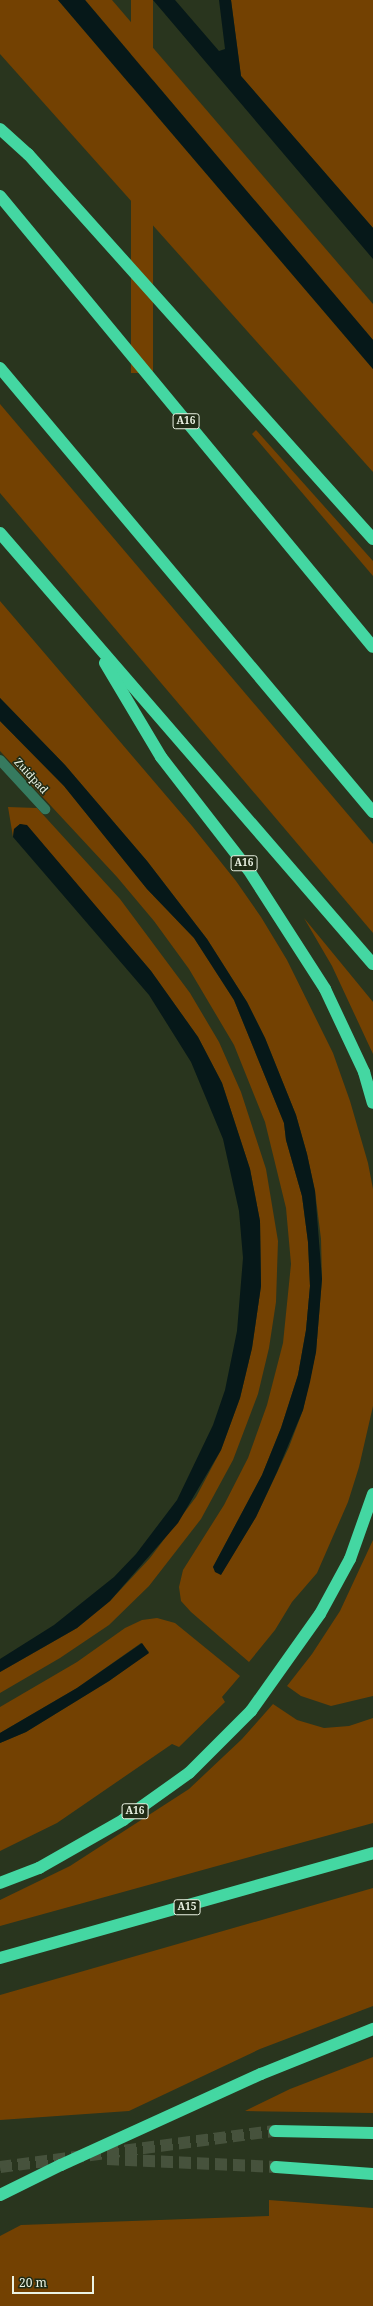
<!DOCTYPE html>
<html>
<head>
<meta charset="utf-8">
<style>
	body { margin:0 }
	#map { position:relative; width:373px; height:2306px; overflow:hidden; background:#29351e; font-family:"Noto Serif",serif }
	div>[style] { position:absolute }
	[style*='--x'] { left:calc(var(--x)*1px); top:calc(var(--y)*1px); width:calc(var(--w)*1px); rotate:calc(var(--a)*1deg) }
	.green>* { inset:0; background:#734102; transform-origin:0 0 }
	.water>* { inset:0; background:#061819 }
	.highway-tunnel>* { height:12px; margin-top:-6px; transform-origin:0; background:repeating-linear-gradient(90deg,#46523c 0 12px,transparent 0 18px) }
	.minor>* { height:10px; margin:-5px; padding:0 5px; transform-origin:5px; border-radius:5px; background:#367a5f }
	.highway>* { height:12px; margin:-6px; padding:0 6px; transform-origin:6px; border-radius:6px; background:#44d7a2 }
	.highway-bridge>* { height:12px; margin:-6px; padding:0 6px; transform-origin:6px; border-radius:6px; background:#44d7a2 }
	span { translate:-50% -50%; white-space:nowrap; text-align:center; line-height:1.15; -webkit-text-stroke:3px #202b15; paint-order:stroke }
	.shield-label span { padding:1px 3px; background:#202b15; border:1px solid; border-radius:3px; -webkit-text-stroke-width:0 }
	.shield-label { font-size:10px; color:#ebf3e4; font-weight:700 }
	.street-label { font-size:11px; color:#ebf3e4 }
	.scale { position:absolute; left:12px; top:2276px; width:82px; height:18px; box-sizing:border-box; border:2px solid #ebf3e4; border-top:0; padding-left:5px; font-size:12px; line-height:14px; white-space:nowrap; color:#ebf3e4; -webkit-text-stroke:3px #202b15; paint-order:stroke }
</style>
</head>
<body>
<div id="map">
	<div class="green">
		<div style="clip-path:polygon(0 0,58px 0,373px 369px,373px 472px,0 54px)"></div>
		<div style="clip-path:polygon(85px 0,112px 0,373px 304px,373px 340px)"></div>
		<div style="left:131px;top:0;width:22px;height:373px"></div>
		<div style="clip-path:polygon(231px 0,373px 0,373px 228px,241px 76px)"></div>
		<div style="clip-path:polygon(0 404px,373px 844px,373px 933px,0 493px)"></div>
		<div style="clip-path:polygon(256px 430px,373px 561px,373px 576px,252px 434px)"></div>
		<div style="clip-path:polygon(0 601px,192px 826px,236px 881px,261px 917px,287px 960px,333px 1053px,350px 1101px,368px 1163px,373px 1189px,373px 1406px,359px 1467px,348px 1502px,317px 1573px,292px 1602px,275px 1630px,249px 1662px,191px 1612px,181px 1601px,179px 1587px,183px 1570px,224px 1505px,248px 1458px,267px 1405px,283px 1343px,291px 1264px,286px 1208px,265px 1122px,234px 1045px,189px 969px,154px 921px,117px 877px,0 751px,0 721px,64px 786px,147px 889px,194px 938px,234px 1000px,284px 1123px,286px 1140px,302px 1196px,308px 1242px,310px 1286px,306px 1330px,298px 1375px,281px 1428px,262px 1475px,213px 1567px,221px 1574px,256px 1517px,289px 1447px,303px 1410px,316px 1352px,322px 1279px,321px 1239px,315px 1191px,307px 1154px,296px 1115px,265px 1038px,247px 1002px,207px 939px,147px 861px,65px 765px,0 698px)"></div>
		<div style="clip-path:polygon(8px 807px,37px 808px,120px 899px,190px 993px,219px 1042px,241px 1092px,266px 1169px,278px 1241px,276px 1302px,269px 1348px,258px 1394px,233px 1460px,201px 1519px,149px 1586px,109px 1625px,60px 1658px,0 1693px,0 1672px,77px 1628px,110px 1601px,150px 1558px,196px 1497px,221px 1450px,240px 1398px,252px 1348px,261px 1286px,260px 1221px,250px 1169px,222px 1083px,198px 1037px,151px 971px,27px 826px,20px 824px,14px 829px,13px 837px)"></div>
		<div style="clip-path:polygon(304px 918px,373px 1002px,373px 1054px,332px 966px)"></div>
		<div style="clip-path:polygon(373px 1540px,373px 1696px,331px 1706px,301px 1696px,287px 1686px,312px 1654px,340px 1611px)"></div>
		<div style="clip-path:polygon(157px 1618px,175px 1623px,240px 1676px,222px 1697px,225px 1702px,179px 1747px,172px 1744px,57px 1823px,0 1851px,0 1743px,26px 1732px,109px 1681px,149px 1652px,141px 1643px,77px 1688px,0 1733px,0 1707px,77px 1662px,125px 1628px,142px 1620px)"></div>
		<div style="clip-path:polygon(273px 1704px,297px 1720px,324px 1728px,349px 1726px,373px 1718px,373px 1823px,0 1926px,0 1900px,70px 1866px,189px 1789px,242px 1739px)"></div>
		<div style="clip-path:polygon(373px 1888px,373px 2006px,260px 2049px,129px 2111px,0 2120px,0 1995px)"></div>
		<div style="clip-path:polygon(373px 2057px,373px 2113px,245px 2111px,290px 2089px)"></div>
		<div style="clip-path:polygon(269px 2200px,373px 2208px,373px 2306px,0 2306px,0 2236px,21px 2225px,269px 2216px)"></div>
	</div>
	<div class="water">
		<div style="clip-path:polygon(58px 0,85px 0,373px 340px,373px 369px)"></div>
		<div style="clip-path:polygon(153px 0,175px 0,219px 51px,225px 49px,219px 0,231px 0,241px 76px,373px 228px,373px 259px)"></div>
		<div style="clip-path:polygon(0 698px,65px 765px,147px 861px,207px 939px,247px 1002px,265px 1038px,296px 1115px,307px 1154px,315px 1191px,322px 1279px,316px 1352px,310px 1382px,303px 1410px,277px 1472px,256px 1517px,221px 1575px,215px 1572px,213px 1567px,262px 1475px,281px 1428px,298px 1375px,306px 1330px,310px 1286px,308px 1242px,302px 1196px,286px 1140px,284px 1123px,234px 1000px,194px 938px,147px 889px,64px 786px,0 721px)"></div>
		<div style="clip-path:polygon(20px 824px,27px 825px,151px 971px,198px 1037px,222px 1083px,250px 1169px,260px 1221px,261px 1286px,252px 1348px,240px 1398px,221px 1450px,178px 1523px,110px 1601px,77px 1628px,0 1672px,0 1659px,54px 1625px,114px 1577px,136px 1554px,177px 1500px,213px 1425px,225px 1390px,237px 1331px,243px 1258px,239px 1211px,223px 1139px,191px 1062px,149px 995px,13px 837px,14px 829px)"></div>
		<div style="clip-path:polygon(142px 1643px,149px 1653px,109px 1681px,26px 1732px,0 1743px,0 1733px,77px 1688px)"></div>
	</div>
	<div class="highway-tunnel">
		<div style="--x:107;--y:2159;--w:169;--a:2.7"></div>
		<div style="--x:0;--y:2167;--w:277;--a:-7.5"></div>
	</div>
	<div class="minor">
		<div style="--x:0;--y:760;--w:67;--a:47.4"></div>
	</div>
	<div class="highway">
		<div style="--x:0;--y:129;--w:38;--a:42"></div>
		<div style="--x:28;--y:154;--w:517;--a:48.14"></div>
		<div style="--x:0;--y:196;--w:585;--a:50.41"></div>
		<div style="--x:0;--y:368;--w:580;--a:49.97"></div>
		<div style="--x:0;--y:533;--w:570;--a:49.13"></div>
		<div style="--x:105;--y:663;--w:109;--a:59.2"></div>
		<div style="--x:161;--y:757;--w:142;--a:52.2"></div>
		<div style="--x:248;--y:869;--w:143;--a:57.3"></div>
		<div style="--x:325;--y:989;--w:92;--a:64.8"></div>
		<div style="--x:364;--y:1072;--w:32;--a:74"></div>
		<div style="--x:0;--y:1883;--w:42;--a:-21"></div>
		<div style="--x:39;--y:1868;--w:97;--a:-29.7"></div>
		<div style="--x:123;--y:1820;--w:81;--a:-35.5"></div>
		<div style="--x:189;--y:1773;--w:88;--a:-45"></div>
		<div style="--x:251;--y:1711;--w:119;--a:-54.6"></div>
		<div style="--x:320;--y:1614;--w:63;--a:-61.4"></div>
		<div style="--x:350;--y:1559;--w:69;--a:-70.5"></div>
		<div style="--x:0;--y:1958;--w:387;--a:-15.7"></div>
		<div style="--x:261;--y:2074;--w:121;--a:-21.9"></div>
		<div style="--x:275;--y:2131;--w:98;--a:1.2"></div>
		<div style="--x:276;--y:2167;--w:97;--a:4.1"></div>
		<div style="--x:0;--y:2195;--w:68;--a:-26.2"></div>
	</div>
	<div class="highway-bridge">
		<div style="--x:61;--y:2165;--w:220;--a:-24.5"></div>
	</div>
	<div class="shield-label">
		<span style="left:186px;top:421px">A16</span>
		<span style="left:244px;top:863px">A16</span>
		<span style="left:135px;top:1811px">A16</span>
		<span style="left:187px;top:1907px">A15</span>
	</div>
	<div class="street-label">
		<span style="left:31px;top:776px;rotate:47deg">Zuidpad</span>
	</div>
	<div class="scale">20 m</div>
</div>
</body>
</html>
